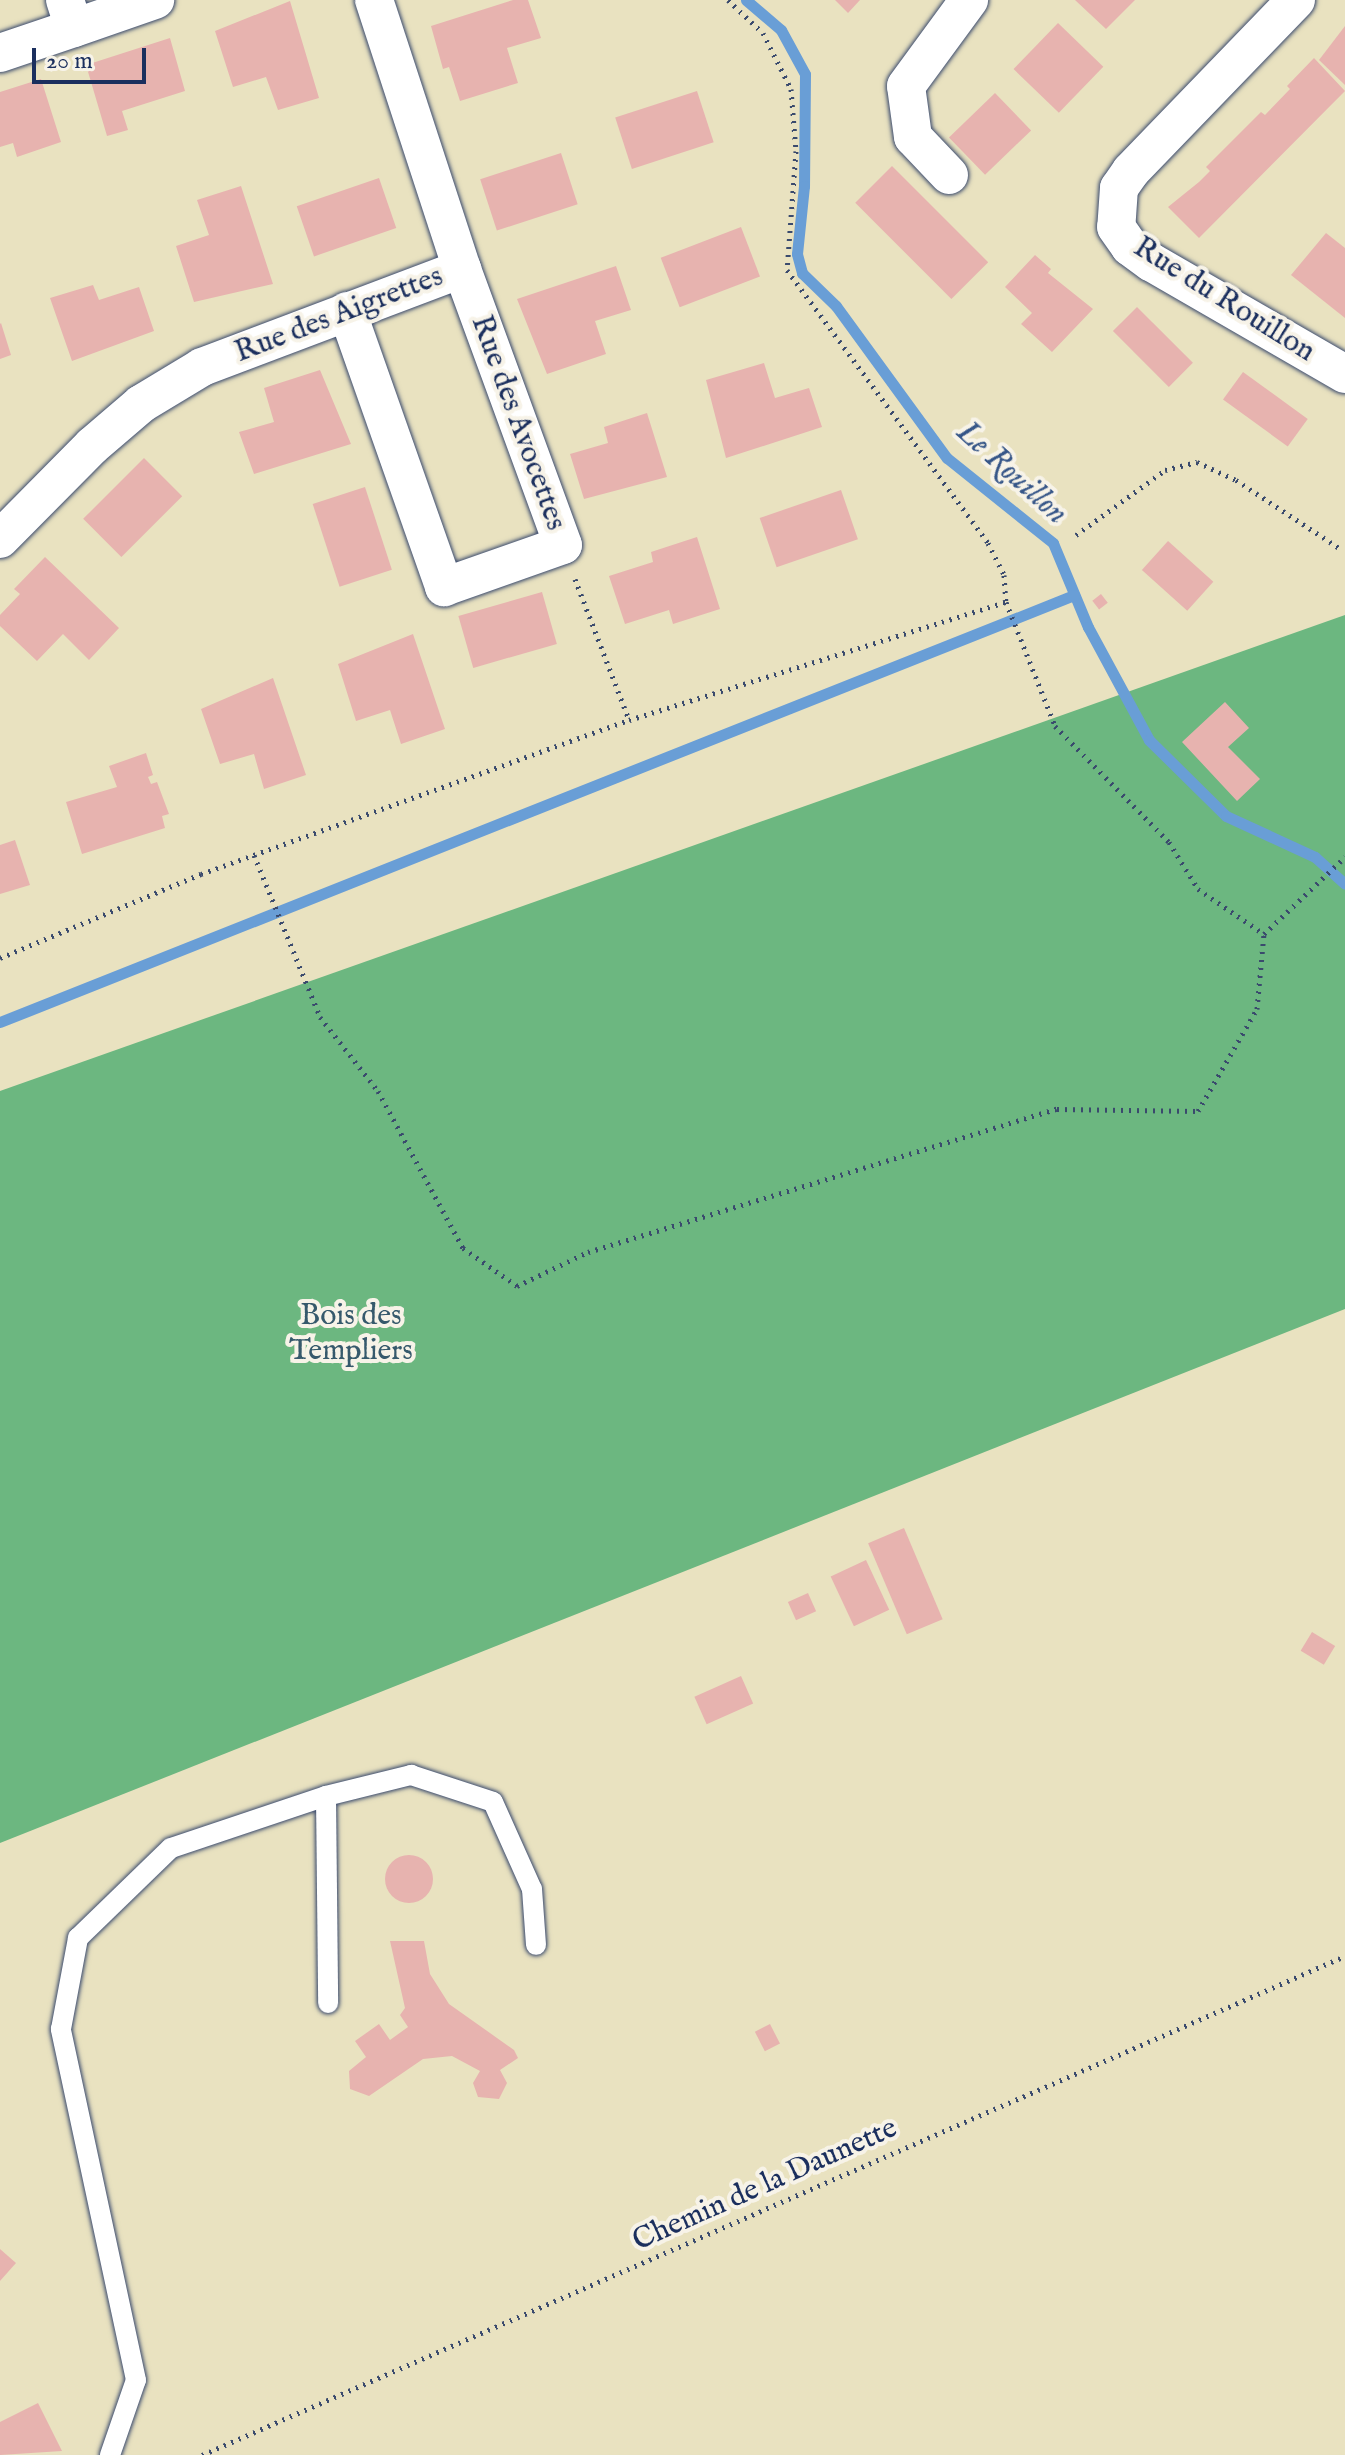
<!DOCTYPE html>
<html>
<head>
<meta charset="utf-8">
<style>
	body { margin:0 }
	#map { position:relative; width:1345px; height:2455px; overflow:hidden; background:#e9e2c0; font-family:"IM FELL English",serif }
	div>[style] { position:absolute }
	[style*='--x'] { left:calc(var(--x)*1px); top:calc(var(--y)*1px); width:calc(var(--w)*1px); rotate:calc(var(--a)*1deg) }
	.forest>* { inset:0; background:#6cb780 }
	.stream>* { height:11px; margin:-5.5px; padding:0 5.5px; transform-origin:5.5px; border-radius:5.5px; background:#699ed6 }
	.building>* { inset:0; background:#e7b3af; transform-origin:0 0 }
	.round { border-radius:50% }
	.path>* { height:5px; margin-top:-2.5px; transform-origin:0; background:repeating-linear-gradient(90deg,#3a4a6d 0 2px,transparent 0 8px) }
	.roads { filter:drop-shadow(0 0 2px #3a4a6d) drop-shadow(0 0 2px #3a4a6d) }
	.lane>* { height:20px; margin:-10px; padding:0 10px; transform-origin:10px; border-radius:10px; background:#fff }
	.street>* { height:38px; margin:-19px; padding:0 19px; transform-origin:19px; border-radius:19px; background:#fff }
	span { translate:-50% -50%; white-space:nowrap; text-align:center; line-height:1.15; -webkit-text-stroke:8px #f7f3e8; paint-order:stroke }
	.street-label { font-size:30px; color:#1b2f5e }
	.park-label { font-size:30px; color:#36596c }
	.water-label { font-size:32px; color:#365688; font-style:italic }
	.scale { position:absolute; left:32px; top:48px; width:114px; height:36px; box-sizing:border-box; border:4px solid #1b2f5e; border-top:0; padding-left:10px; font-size:24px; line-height:28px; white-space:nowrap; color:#1b2f5e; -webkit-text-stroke:6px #f7f3e8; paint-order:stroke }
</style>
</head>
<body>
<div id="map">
	<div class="forest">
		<div style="clip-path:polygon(1345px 615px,1345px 1309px,0 1843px,0 1091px)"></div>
	</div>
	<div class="stream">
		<div style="--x:746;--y:0;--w:46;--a:40.6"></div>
		<div style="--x:781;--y:30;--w:50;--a:61.4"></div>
		<div style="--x:805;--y:74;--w:112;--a:90.5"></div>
		<div style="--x:804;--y:186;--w:68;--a:95.9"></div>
		<div style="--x:797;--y:254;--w:20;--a:75"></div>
		<div style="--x:802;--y:273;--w:47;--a:44.1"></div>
		<div style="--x:836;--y:306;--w:188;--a:53.9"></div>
		<div style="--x:947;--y:458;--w:136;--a:38.7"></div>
		<div style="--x:1053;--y:543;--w:91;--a:67.4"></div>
		<div style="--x:1088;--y:627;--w:128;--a:61.6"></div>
		<div style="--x:1149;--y:740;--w:108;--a:44.6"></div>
		<div style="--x:1226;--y:816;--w:98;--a:24.7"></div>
		<div style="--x:1315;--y:857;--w:40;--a:42"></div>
		<div style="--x:0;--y:1022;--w:1156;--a:-21.68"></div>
	</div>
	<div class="building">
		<div style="clip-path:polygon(513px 0,528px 0,541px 38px,507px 48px,518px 83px,460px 101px,449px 67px,443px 69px,431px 26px)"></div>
		<div style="clip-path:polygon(835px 0,860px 0,848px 13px)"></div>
		<div style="clip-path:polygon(1075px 0,1135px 0,1106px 29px)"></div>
		<div style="clip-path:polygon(290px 1px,319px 98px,278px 110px,266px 77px,233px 87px,215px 31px)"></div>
		<div style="left:1058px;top:23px;width:63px;height:64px;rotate:44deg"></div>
		<div style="clip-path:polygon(1345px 26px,1345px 85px,1319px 60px)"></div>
		<div style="clip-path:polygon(170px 38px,185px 91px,122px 111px,128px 130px,107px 136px,86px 65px)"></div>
		<div style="clip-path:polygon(1314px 58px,1345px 91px,1199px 238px,1168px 207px,1199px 182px,1210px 171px,1206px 167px,1261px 112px,1265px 115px,1290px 89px,1287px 86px)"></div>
		<div style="clip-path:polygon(41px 79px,61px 142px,17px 157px,13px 143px,0 147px,0 92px)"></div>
		<div style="left:697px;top:91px;width:54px;height:86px;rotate:72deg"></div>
		<div style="left:995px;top:93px;width:52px;height:64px;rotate:46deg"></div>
		<div style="left:561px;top:153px;width:54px;height:85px;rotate:72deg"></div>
		<div style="left:892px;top:166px;width:136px;height:52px;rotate:45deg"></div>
		<div style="left:379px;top:178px;width:53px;height:87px;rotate:71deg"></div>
		<div style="clip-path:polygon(241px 186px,273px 284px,194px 302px,176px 246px,209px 235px,197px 200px)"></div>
		<div style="left:741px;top:227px;width:53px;height:86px;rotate:69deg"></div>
		<div style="clip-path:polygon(1326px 233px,1345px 248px,1345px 318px,1291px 275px)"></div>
		<div style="clip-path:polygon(1035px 255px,1051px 269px,1048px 273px,1093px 309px,1052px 352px,1021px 324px,1032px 313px,1005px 287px)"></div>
		<div style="clip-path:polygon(616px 266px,631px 310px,595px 321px,606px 354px,547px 374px,517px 299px)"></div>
		<div style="clip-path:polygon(93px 285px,99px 300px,139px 287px,154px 331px,72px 361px,50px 298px)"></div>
		<div style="left:1137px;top:307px;width:79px;height:34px;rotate:45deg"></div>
		<div style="clip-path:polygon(1px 323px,11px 355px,0 359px,0 324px)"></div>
		<div style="clip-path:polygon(764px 363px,775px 398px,809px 388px,822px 427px,726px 458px,706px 380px)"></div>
		<div style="clip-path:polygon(320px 370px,351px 444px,254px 474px,239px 432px,274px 422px,264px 388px)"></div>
		<div style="left:1243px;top:372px;width:80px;height:34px;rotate:36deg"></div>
		<div style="clip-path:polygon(647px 413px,667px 477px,584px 499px,570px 454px,608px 443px,604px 427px)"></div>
		<div style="left:144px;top:458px;width:54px;height:86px;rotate:45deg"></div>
		<div style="left:365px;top:487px;width:87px;height:55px;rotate:72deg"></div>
		<div style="left:841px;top:490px;width:52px;height:86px;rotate:71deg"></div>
		<div style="clip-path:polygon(697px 537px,720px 609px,673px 624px,669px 610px,625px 624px,609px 576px,653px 562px,651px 552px)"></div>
		<div style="left:1168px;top:541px;width:61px;height:39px;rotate:42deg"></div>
		<div style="clip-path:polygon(45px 557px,119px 628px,89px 660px,63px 634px,37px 661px,0 626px,0 615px,20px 594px,14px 589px)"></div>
		<div style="left:542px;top:592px;width:54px;height:87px;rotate:74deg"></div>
		<div style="left:1101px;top:594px;width:11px;height:11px;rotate:52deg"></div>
		<div style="clip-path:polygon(413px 634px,445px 729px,401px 744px,390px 710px,356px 721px,338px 664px)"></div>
		<div style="clip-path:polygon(273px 678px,306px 775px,264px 789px,254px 754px,220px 764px,201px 709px)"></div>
		<div style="clip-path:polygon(1225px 702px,1249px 728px,1228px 747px,1260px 779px,1237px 801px,1182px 742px)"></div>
		<div style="clip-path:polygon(146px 753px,153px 775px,148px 777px,151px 784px,157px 782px,169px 814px,162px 816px,165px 828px,82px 854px,66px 802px,117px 787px,109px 766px)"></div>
		<div style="clip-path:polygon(15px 840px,30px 885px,0 894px,0 845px)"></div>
		<div style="left:904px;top:1528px;width:99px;height:39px;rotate:67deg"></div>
		<div style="left:866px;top:1560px;width:55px;height:39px;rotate:65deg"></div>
		<div style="left:808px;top:1593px;width:20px;height:22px;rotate:66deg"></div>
		<div style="left:1312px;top:1632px;width:27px;height:22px;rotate:31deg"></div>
		<div style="left:741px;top:1676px;width:30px;height:51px;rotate:66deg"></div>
		<div class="round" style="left:385px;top:1855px;width:48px;height:48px"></div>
		<div style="clip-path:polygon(390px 1941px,424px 1941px,430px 1974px,449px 2004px,514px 2050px,518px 2058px,500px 2070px,507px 2083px,499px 2099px,478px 2097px,473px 2083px,480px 2071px,452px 2056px,423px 2059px,369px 2096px,350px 2089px,349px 2071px,366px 2057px,355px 2041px,379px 2024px,390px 2040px,408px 2027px,400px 2015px,405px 2008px)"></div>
		<div style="left:770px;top:2024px;width:22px;height:17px;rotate:63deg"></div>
		<div style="clip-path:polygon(0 2249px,16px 2263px,0 2281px)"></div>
		<div style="clip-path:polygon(38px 2403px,62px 2451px,0 2455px,0 2422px)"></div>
	</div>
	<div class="path">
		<div style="--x:728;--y:0;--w:48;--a:43.3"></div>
		<div style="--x:763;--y:33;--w:63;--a:63.4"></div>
		<div style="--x:791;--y:89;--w:62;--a:85.4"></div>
		<div style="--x:796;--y:151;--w:119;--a:94.3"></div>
		<div style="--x:787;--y:270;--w:339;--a:53.6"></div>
		<div style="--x:988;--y:543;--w:36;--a:63"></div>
		<div style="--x:1004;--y:575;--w:27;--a:86"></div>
		<div style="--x:1006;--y:602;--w:133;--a:68.4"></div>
		<div style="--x:1055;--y:726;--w:163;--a:45.5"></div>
		<div style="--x:1169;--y:842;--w:55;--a:58.3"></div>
		<div style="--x:1198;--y:889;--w:80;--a:34.3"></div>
		<div style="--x:1264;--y:934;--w:112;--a:-43.5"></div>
		<div style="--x:1076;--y:535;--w:110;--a:-36.1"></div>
		<div style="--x:1165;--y:470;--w:33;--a:-14"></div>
		<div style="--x:1197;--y:462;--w:43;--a:24.8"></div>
		<div style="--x:1236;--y:480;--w:127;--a:33.4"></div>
		<div style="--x:575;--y:579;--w:151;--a:69"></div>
		<div style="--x:254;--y:855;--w:175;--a:67.8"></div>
		<div style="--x:320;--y:1017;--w:94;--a:51.9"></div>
		<div style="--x:378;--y:1091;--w:179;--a:61.6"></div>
		<div style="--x:463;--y:1248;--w:66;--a:35.1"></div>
		<div style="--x:517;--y:1286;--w:79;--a:-25.6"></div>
		<div style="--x:588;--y:1252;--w:490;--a:-17"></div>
		<div style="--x:1057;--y:1109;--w:141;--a:0.8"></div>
		<div style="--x:1198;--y:1111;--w:118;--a:-60"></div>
		<div style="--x:1257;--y:1009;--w:75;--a:-84.7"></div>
		<div style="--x:0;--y:958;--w:218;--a:-22.7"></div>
		<div style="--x:201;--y:874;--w:455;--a:-19.8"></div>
		<div style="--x:629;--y:720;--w:395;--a:-17.4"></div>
		<div style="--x:202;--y:2455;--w:1247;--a:-23.58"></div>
	</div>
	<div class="roads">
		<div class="lane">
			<div style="--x:326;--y:1796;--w:88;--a:-13.9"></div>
			<div style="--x:411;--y:1775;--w:86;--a:18.2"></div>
			<div style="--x:493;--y:1802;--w:95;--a:65.9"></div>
			<div style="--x:532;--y:1889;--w:56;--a:85.9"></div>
			<div style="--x:110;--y:2455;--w:79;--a:-70.9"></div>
			<div style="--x:136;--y:2380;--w:359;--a:-102.1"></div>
			<div style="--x:61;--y:2029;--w:93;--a:-79.4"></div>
			<div style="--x:78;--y:1938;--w:129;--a:-44.1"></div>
			<div style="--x:171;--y:1848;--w:163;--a:-18.5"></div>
			<div style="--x:326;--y:1796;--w:207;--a:89.4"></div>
		</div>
		<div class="street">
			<div style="--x:65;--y:0;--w:29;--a:72"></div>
			<div style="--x:74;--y:28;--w:86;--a:-19.1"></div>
			<div style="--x:1296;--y:0;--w:238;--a:134"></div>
			<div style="--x:1131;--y:171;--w:21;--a:125"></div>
			<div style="--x:1119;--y:188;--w:39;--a:94"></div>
			<div style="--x:1116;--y:227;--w:24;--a:55"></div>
			<div style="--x:1130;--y:247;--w:26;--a:36"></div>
			<div style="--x:1151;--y:262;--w:224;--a:30"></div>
			<div style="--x:0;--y:53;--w:78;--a:-18.7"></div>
			<div style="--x:949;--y:175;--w:52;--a:-133.5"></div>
			<div style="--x:913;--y:137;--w:51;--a:-97.8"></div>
			<div style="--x:906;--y:86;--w:107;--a:-53.8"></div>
			<div style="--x:347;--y:311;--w:293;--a:70.6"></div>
			<div style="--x:444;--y:587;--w:126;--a:-19.4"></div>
			<div style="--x:563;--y:545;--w:294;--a:-110.1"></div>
			<div style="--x:0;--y:539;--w:131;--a:-45.3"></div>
			<div style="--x:92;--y:446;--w:65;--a:-40.6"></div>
			<div style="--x:141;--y:404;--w:71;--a:-31.2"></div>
			<div style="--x:202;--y:367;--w:278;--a:-20.7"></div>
			<div style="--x:462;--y:269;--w:283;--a:-108.1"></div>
		</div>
	</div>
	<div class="street-label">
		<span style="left:1224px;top:300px;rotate:32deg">Rue du Rouillon</span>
		<span style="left:339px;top:315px;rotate:-21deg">Rue des Aigrettes</span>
		<span style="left:518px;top:423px;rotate:70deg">Rue des Avocettes</span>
		<span style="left:765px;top:2185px;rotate:-24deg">Chemin de la Daunette</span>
	</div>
	<div class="park-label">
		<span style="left:351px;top:1333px">Bois des<br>Templiers</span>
	</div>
	<div class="water-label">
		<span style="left:1011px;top:474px;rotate:42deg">Le Rouillon</span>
	</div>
	<div class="scale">20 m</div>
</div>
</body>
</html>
